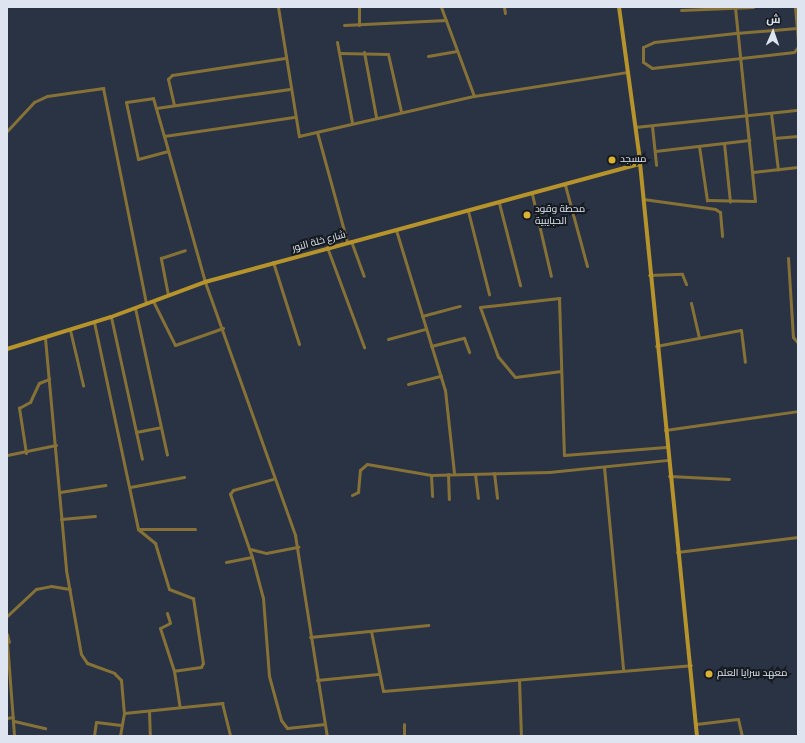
<!DOCTYPE html>
<html>
<head>
<meta charset="utf-8">
<style>
	body { margin:0 }
	#map { position:relative; width:805px; height:743px; overflow:hidden; background:#2a3344; font-family:Overpass,Cairo,sans-serif }
	div>[style] { position:absolute }
	[style*='--x'] { left:calc(var(--x)*1px); top:calc(var(--y)*1px); width:calc(var(--w)*1px); rotate:calc(var(--a)*1deg) }
	.street>* { height:3px; margin:-1.5px; padding:0 1.5px; transform-origin:1.5px; border-radius:1.5px; background:#867237 }
	.secondary>* { height:4px; margin:-2px; padding:0 2px; transform-origin:2px; border-radius:2px; background:#b6942b }
	.dots>* { width:11px; height:11px; translate:-50% -50%; box-sizing:border-box; border:2px solid #161b22; border-radius:50% }
	span { translate:-50% -50%; white-space:nowrap; text-align:center; line-height:1.15; -webkit-text-stroke:4px #161b22; paint-order:stroke }
	.poi-label { font-size:10px; color:#dfe5f0 }
	.left { translate:0 -50%; text-align:left }
	.street-label { font-size:10px; color:#dfe5f0 }
	.frame { position:absolute; inset:0; border:8px solid #dfe5f0; pointer-events:none }
	.north { position:absolute; left:753px; top:12px; width:40px; height:40px; -webkit-text-stroke:3px #161b22; paint-order:stroke; rotate:2deg; font-size:11px; font-weight:700; line-height:16px; text-align:center; color:#dfe5f0 }
	.north::after { content:''; display:block; margin:auto; width:14px; height:18px; background:#dfe5f0; clip-path:polygon(50% 0,100% 100%,50% 72%,0 100%) }
</style>
</head>
<body>
<div id="map">
	<div class="street">
		<div style="--x:278;--y:7;--w:131;--a:80.8"></div>
		<div style="--x:299;--y:136;--w:180;--a:-12.9"></div>
		<div style="--x:474;--y:96;--w:156;--a:-8.9"></div>
		<div style="--x:359;--y:7;--w:18;--a:90"></div>
		<div style="--x:441;--y:7;--w:95;--a:69.7"></div>
		<div style="--x:504;--y:7;--w:6;--a:81"></div>
		<div style="--x:795;--y:7;--w:21;--a:85"></div>
		<div style="--x:797;--y:28;--w:16;--a:86"></div>
		<div style="--x:798;--y:44;--w:3;--a:90"></div>
		<div style="--x:798;--y:47;--w:6;--a:129"></div>
		<div style="--x:794;--y:52;--w:143;--a:173.6"></div>
		<div style="--x:652;--y:68;--w:11;--a:-146"></div>
		<div style="--x:643;--y:62;--w:15;--a:-90"></div>
		<div style="--x:643;--y:47;--w:12;--a:-24"></div>
		<div style="--x:654;--y:42;--w:82;--a:-6.3"></div>
		<div style="--x:736;--y:33;--w:61;--a:-4.7"></div>
		<div style="--x:797;--y:28;--w:1;--a:0"></div>
		<div style="--x:681;--y:10;--w:72;--a:-2.4"></div>
		<div style="--x:344;--y:25;--w:102;--a:-2.8"></div>
		<div style="--x:337;--y:42;--w:81;--a:79.4"></div>
		<div style="--x:364;--y:52;--w:66;--a:79.5"></div>
		<div style="--x:340;--y:53;--w:48;--a:1.2"></div>
		<div style="--x:388;--y:54;--w:58;--a:77.2"></div>
		<div style="--x:428;--y:56;--w:29;--a:-10"></div>
		<div style="--x:174;--y:105;--w:27;--a:-103"></div>
		<div style="--x:168;--y:79;--w:6;--a:-45"></div>
		<div style="--x:172;--y:75;--w:114;--a:-8.6"></div>
		<div style="--x:156;--y:108;--w:135;--a:-8.1"></div>
		<div style="--x:771;--y:113;--w:57;--a:83"></div>
		<div style="--x:652;--y:126;--w:39;--a:84"></div>
		<div style="--x:635;--y:127;--w:164;--a:-6"></div>
		<div style="--x:7;--y:131;--w:40;--a:-47"></div>
		<div style="--x:34;--y:102;--w:14;--a:-25"></div>
		<div style="--x:47;--y:96;--w:57;--a:-8.1"></div>
		<div style="--x:103;--y:88;--w:219;--a:78.7"></div>
		<div style="--x:317;--y:132;--w:114;--a:74.7"></div>
		<div style="--x:164;--y:136;--w:131;--a:-8.3"></div>
		<div style="--x:774;--y:138;--w:24;--a:-5"></div>
		<div style="--x:724;--y:143;--w:59;--a:84.2"></div>
		<div style="--x:699;--y:146;--w:55;--a:81.6"></div>
		<div style="--x:707;--y:200;--w:48;--a:1.2"></div>
		<div style="--x:755;--y:201;--w:193;--a:-95.9"></div>
		<div style="--x:168;--y:151;--w:31;--a:165"></div>
		<div style="--x:138;--y:159;--w:58;--a:-101.9"></div>
		<div style="--x:126;--y:102;--w:27;--a:-8"></div>
		<div style="--x:153;--y:98;--w:40;--a:74"></div>
		<div style="--x:164;--y:136;--w:152;--a:74.3"></div>
		<div style="--x:205;--y:282;--w:269;--a:70.4"></div>
		<div style="--x:295;--y:535;--w:204;--a:81"></div>
		<div style="--x:655;--y:151;--w:95;--a:-6.7"></div>
		<div style="--x:753;--y:172;--w:45;--a:-6.3"></div>
		<div style="--x:565;--y:185;--w:84;--a:74.8"></div>
		<div style="--x:532;--y:194;--w:84;--a:77"></div>
		<div style="--x:643;--y:199;--w:73;--a:7.9"></div>
		<div style="--x:715;--y:209;--w:6;--a:31"></div>
		<div style="--x:720;--y:212;--w:24;--a:85"></div>
		<div style="--x:499;--y:203;--w:85;--a:75.6"></div>
		<div style="--x:468;--y:211;--w:86;--a:75.8"></div>
		<div style="--x:396;--y:230;--w:167;--a:73"></div>
		<div style="--x:445;--y:390;--w:83;--a:83.8"></div>
		<div style="--x:351;--y:241;--w:37;--a:70"></div>
		<div style="--x:327;--y:247;--w:107;--a:69.7"></div>
		<div style="--x:788;--y:258;--w:79;--a:86.4"></div>
		<div style="--x:793;--y:337;--w:8;--a:50"></div>
		<div style="--x:273;--y:262;--w:86;--a:72.4"></div>
		<div style="--x:649;--y:275;--w:33;--a:-2"></div>
		<div style="--x:682;--y:274;--w:11;--a:68"></div>
		<div style="--x:168;--y:295;--w:38;--a:-101"></div>
		<div style="--x:161;--y:258;--w:25;--a:-18"></div>
		<div style="--x:153;--y:301;--w:49;--a:63.4"></div>
		<div style="--x:175;--y:345;--w:51;--a:-19.5"></div>
		<div style="--x:691;--y:303;--w:35;--a:77"></div>
		<div style="--x:135;--y:308;--w:150;--a:77.7"></div>
		<div style="--x:422;--y:316;--w:39;--a:-15"></div>
		<div style="--x:111;--y:317;--w:145;--a:77.7"></div>
		<div style="--x:94;--y:322;--w:212;--a:78"></div>
		<div style="--x:138;--y:529;--w:57;--a:0"></div>
		<div style="--x:70;--y:330;--w:57;--a:76.7"></div>
		<div style="--x:45;--y:338;--w:233;--a:84.8"></div>
		<div style="--x:66;--y:570;--w:85;--a:79.9"></div>
		<div style="--x:81;--y:654;--w:11;--a:56"></div>
		<div style="--x:87;--y:663;--w:29;--a:20"></div>
		<div style="--x:114;--y:673;--w:10;--a:45"></div>
		<div style="--x:121;--y:680;--w:33;--a:85"></div>
		<div style="--x:124;--y:713;--w:23;--a:100"></div>
		<div style="--x:388;--y:339;--w:39;--a:-15"></div>
		<div style="--x:431;--y:346;--w:34;--a:-14"></div>
		<div style="--x:464;--y:338;--w:15;--a:70"></div>
		<div style="--x:656;--y:346;--w:86;--a:-10.7"></div>
		<div style="--x:741;--y:330;--w:32;--a:83"></div>
		<div style="--x:561;--y:371;--w:46;--a:172.6"></div>
		<div style="--x:515;--y:377;--w:26;--a:-130"></div>
		<div style="--x:498;--y:357;--w:53;--a:-109.8"></div>
		<div style="--x:480;--y:307;--w:80;--a:-6.5"></div>
		<div style="--x:559;--y:298;--w:157;--a:88.2"></div>
		<div style="--x:564;--y:455;--w:102;--a:-4.5"></div>
		<div style="--x:408;--y:384;--w:34;--a:-14"></div>
		<div style="--x:665;--y:430;--w:134;--a:-8.1"></div>
		<div style="--x:136;--y:432;--w:25;--a:-11"></div>
		<div style="--x:26;--y:453;--w:46;--a:-98.8"></div>
		<div style="--x:19;--y:408;--w:13;--a:-29"></div>
		<div style="--x:30;--y:402;--w:21;--a:-65"></div>
		<div style="--x:39;--y:383;--w:11;--a:-22"></div>
		<div style="--x:7;--y:455;--w:50;--a:-11.5"></div>
		<div style="--x:604;--y:467;--w:203;--a:84.6"></div>
		<div style="--x:494;--y:473;--w:25;--a:83"></div>
		<div style="--x:448;--y:474;--w:25;--a:88"></div>
		<div style="--x:475;--y:474;--w:24;--a:83"></div>
		<div style="--x:431;--y:475;--w:21;--a:87"></div>
		<div style="--x:669;--y:476;--w:60;--a:2.9"></div>
		<div style="--x:130;--y:487;--w:55;--a:-10.5"></div>
		<div style="--x:60;--y:492;--w:46;--a:-8.8"></div>
		<div style="--x:352;--y:495;--w:7;--a:-27"></div>
		<div style="--x:358;--y:492;--w:22;--a:-85"></div>
		<div style="--x:360;--y:470;--w:9;--a:-41"></div>
		<div style="--x:367;--y:464;--w:65;--a:9.8"></div>
		<div style="--x:431;--y:475;--w:118;--a:-1.5"></div>
		<div style="--x:549;--y:472;--w:120;--a:-5.8"></div>
		<div style="--x:61;--y:519;--w:34;--a:-5"></div>
		<div style="--x:139;--y:530;--w:21;--a:39"></div>
		<div style="--x:155;--y:543;--w:48;--a:73.1"></div>
		<div style="--x:169;--y:589;--w:26;--a:21"></div>
		<div style="--x:193;--y:598;--w:66;--a:81.3"></div>
		<div style="--x:203;--y:663;--w:4;--a:117"></div>
		<div style="--x:201;--y:667;--w:27;--a:172"></div>
		<div style="--x:174;--y:671;--w:36;--a:81"></div>
		<div style="--x:250;--y:549;--w:16;--a:14"></div>
		<div style="--x:266;--y:553;--w:33;--a:-11"></div>
		<div style="--x:677;--y:552;--w:122;--a:-7.1"></div>
		<div style="--x:252;--y:557;--w:67;--a:-109.2"></div>
		<div style="--x:230;--y:494;--w:5;--a:-53"></div>
		<div style="--x:233;--y:490;--w:41;--a:-15.4"></div>
		<div style="--x:226;--y:562;--w:26;--a:-11"></div>
		<div style="--x:252;--y:557;--w:42;--a:75"></div>
		<div style="--x:263;--y:598;--w:78;--a:85.6"></div>
		<div style="--x:269;--y:676;--w:46;--a:74.7"></div>
		<div style="--x:281;--y:720;--w:10;--a:53"></div>
		<div style="--x:287;--y:728;--w:38;--a:-6"></div>
		<div style="--x:167;--y:613;--w:10;--a:73"></div>
		<div style="--x:170;--y:623;--w:11;--a:153"></div>
		<div style="--x:160;--y:628;--w:45;--a:72"></div>
		<div style="--x:7;--y:616;--w:40;--a:-43"></div>
		<div style="--x:36;--y:589;--w:15;--a:-11"></div>
		<div style="--x:51;--y:586;--w:19;--a:9"></div>
		<div style="--x:371;--y:631;--w:61;--a:78.7"></div>
		<div style="--x:383;--y:691;--w:309;--a:-4.8"></div>
		<div style="--x:7;--y:634;--w:8;--a:76"></div>
		<div style="--x:310;--y:637;--w:119;--a:-5.8"></div>
		<div style="--x:7;--y:642;--w:94;--a:85.7"></div>
		<div style="--x:317;--y:680;--w:61;--a:-5.6"></div>
		<div style="--x:519;--y:680;--w:56;--a:88"></div>
		<div style="--x:149;--y:711;--w:25;--a:88"></div>
		<div style="--x:124;--y:713;--w:99;--a:-5.8"></div>
		<div style="--x:222;--y:703;--w:34;--a:76"></div>
		<div style="--x:7;--y:718;--w:6;--a:-9"></div>
		<div style="--x:14;--y:721;--w:32;--a:13"></div>
		<div style="--x:696;--y:724;--w:42;--a:-6.8"></div>
		<div style="--x:738;--y:719;--w:17;--a:77"></div>
		<div style="--x:94;--y:736;--w:14;--a:-82"></div>
		<div style="--x:96;--y:722;--w:25;--a:7"></div>
		<div style="--x:404;--y:736;--w:12;--a:-90"></div>
	</div>
	<div class="secondary">
		<div style="--x:619;--y:7;--w:147;--a:82.2"></div>
		<div style="--x:639;--y:153;--w:586;--a:84.32"></div>
		<div style="--x:7;--y:349;--w:109;--a:-17.1"></div>
		<div style="--x:111;--y:317;--w:100;--a:-20.4"></div>
		<div style="--x:205;--y:282;--w:451;--a:-15.2"></div>
	</div>
	<div class="dots">
		<div style="left:612px;top:160px;background:#dbb233"></div>
		<div style="left:527px;top:215px;background:#dbb233"></div>
		<div style="left:709px;top:674px;background:#dbb233"></div>
	</div>
	<div class="poi-label">
		<span class="left" style="left:620px;top:160px">مسجد</span>
		<span class="left" style="left:535px;top:215px">محطة وقود<br>الحبايبية</span>
		<span class="left" style="left:717px;top:674px">معهد سرايا العلم</span>
	</div>
	<div class="street-label">
		<span style="left:319px;top:242px;rotate:-15deg">شارع خلة النور</span>
	</div>
	<div class="frame"></div>
	<div class="north">ش</div>
</div>
</body>
</html>
